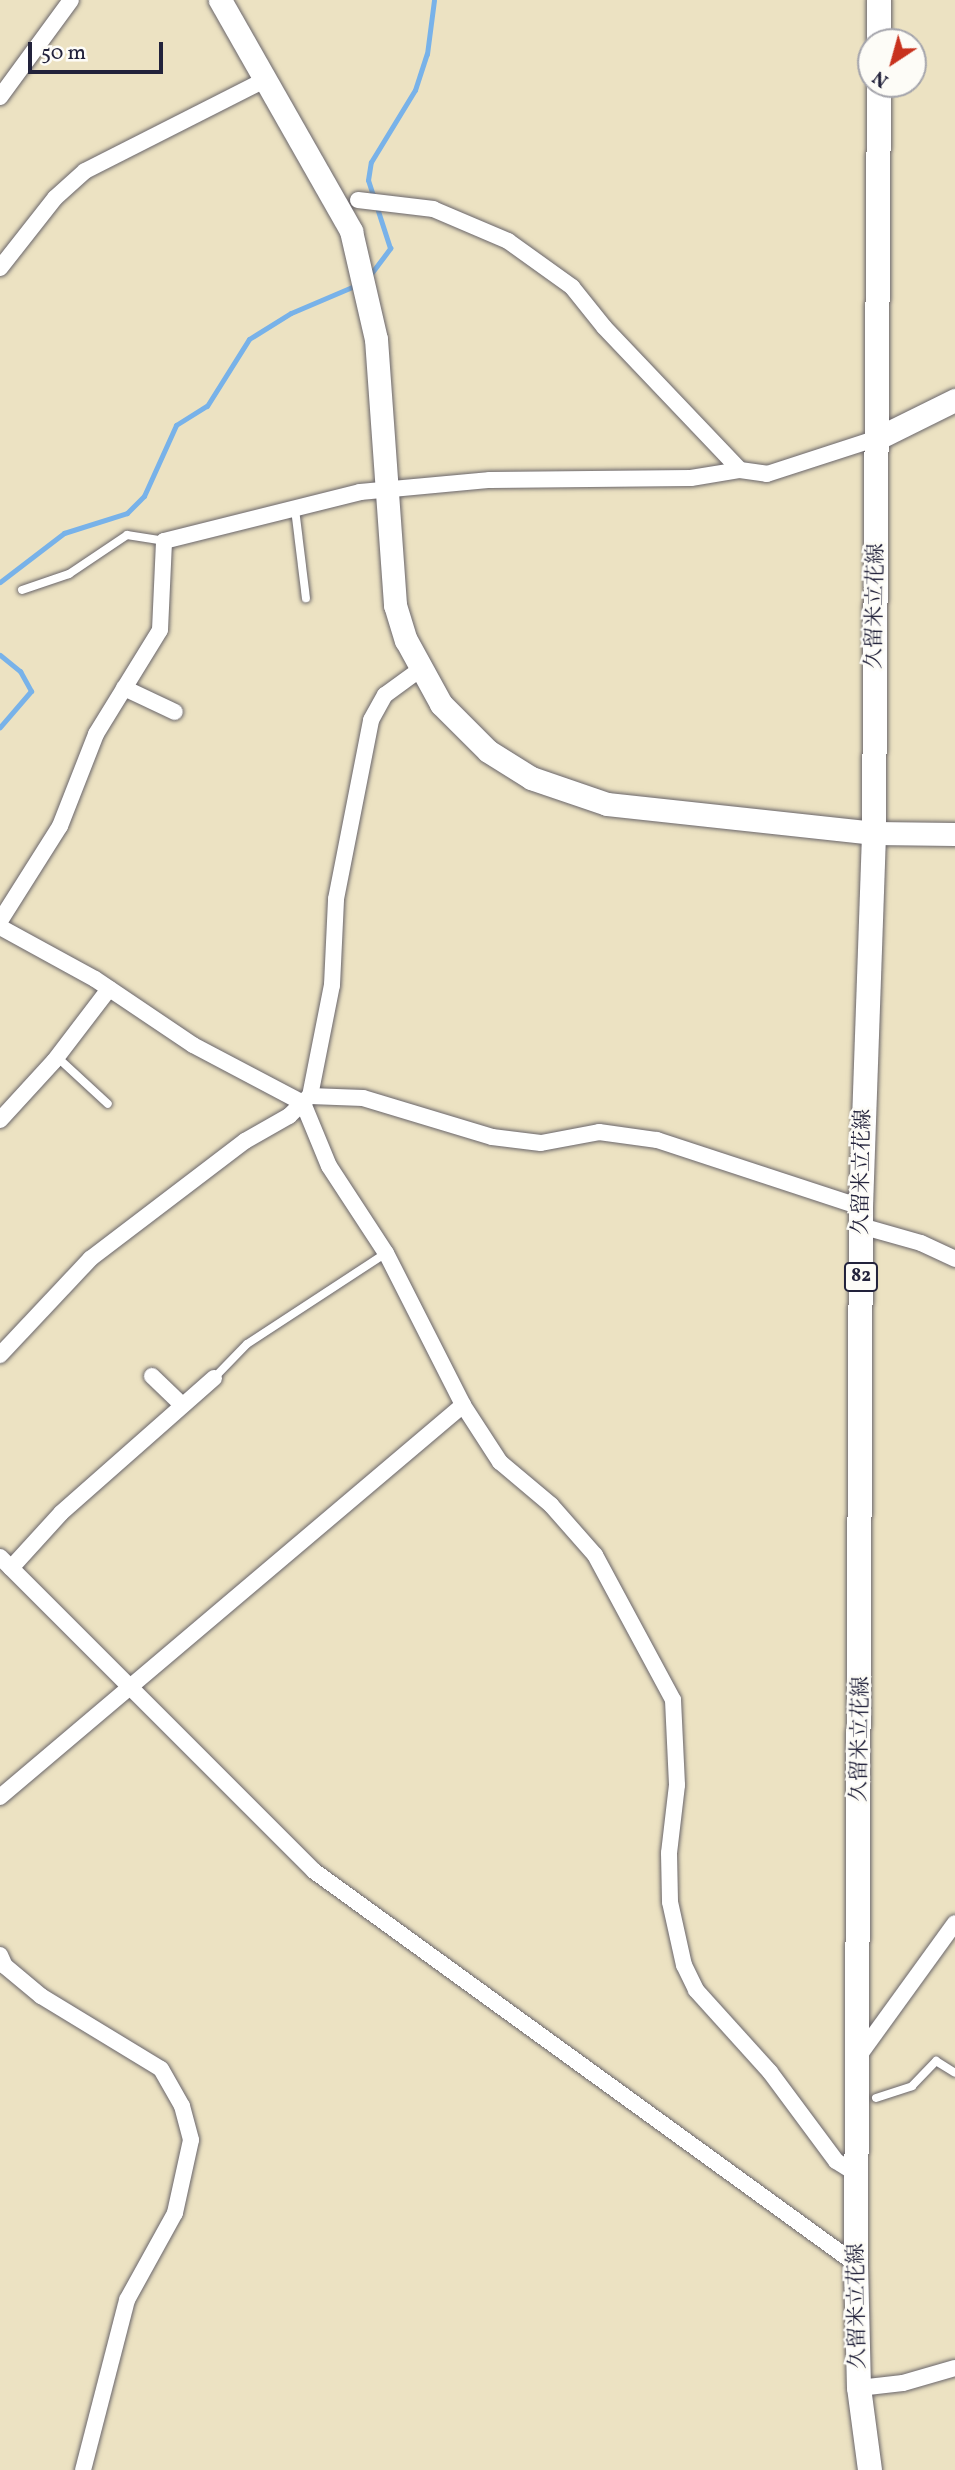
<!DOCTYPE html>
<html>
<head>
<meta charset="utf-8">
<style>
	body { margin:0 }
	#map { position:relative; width:955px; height:2470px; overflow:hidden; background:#ece2c2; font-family:Vollkorn,"Noto Serif JP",serif }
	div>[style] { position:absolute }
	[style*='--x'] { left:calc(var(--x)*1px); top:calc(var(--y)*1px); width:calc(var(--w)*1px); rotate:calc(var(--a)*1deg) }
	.stream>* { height:5px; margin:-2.5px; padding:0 2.5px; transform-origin:2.5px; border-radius:2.5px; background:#78b2e9 }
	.roads { filter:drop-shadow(0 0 2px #69656a) drop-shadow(0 0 2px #69656a) }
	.lane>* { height:8px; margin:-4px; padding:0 4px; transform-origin:4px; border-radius:4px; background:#fff }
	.street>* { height:16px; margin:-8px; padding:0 8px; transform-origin:8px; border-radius:8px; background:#fff }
	.secondary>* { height:23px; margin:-11.5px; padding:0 11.5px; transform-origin:11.5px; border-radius:11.5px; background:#fff }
	.primary>* { height:24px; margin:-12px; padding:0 12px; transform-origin:12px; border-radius:12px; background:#fff }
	span { translate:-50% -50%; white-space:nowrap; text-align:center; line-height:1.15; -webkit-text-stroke:5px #fdfcf7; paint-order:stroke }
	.shield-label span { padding:2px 5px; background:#fdfcf7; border:2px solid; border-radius:5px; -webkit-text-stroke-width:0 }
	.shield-label { font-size:19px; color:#22223b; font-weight:700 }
	.street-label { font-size:21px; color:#22223b }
	.north { position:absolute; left:857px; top:28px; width:70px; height:70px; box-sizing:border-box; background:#fdfcf7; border:2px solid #a5a5ac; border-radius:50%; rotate:216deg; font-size:19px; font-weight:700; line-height:28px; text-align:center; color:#22223b }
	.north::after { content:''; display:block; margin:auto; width:24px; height:32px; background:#c8321e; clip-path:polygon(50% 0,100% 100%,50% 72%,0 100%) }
	.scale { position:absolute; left:28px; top:42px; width:135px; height:32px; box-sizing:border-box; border:4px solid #22223b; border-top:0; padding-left:9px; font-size:21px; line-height:24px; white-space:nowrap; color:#22223b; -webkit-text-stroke:5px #fdfcf7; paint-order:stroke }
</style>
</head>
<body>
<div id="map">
	<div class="stream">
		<div style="--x:367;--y:279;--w:39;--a:-53"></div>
		<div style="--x:390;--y:248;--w:71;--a:-107.9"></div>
		<div style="--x:368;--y:180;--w:18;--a:-81"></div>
		<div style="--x:371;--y:162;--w:84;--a:-58.6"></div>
		<div style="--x:415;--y:90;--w:38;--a:-72"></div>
		<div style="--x:427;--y:54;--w:54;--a:-82.6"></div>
		<div style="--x:0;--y:582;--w:81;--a:-37.4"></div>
		<div style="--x:64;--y:533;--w:66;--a:-17.6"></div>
		<div style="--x:127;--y:513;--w:24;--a:-45"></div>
		<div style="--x:144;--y:496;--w:78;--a:-65.7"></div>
		<div style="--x:176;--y:425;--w:36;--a:-32"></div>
		<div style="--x:207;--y:406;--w:79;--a:-57.9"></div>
		<div style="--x:249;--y:339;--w:49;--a:-31.8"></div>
		<div style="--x:291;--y:313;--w:74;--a:-23.1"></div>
		<div style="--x:0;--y:655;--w:26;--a:39"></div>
		<div style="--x:20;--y:671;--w:23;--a:61"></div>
		<div style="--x:31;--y:691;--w:48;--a:130.7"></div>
	</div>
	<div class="roads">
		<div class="lane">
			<div style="--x:295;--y:509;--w:90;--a:83"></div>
			<div style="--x:22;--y:590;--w:50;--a:-18.8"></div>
			<div style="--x:69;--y:574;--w:70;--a:-33.9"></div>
			<div style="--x:127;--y:535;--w:37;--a:9"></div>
			<div style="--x:57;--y:1057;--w:69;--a:42.7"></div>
			<div style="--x:214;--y:1378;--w:47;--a:-45.9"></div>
			<div style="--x:247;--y:1344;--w:166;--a:-33.2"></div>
			<div style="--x:876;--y:2098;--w:38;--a:-18"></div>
			<div style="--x:912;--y:2086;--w:35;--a:-46"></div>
			<div style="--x:936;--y:2061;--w:22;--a:32"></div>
		</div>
		<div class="street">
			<div style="--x:0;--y:97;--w:120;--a:-53.8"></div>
			<div style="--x:358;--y:200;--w:76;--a:6.8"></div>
			<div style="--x:433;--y:209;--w:82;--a:23.1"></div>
			<div style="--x:508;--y:241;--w:79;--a:35.7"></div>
			<div style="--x:572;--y:287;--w:51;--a:51.3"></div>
			<div style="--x:604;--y:327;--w:197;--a:46.4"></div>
			<div style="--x:0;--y:268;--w:89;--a:-51.8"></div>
			<div style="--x:55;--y:198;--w:40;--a:-42"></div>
			<div style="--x:85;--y:171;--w:203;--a:-26.9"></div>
			<div style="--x:124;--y:688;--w:56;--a:25.2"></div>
			<div style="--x:0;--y:921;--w:112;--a:-57.7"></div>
			<div style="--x:60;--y:826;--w:99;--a:-68.6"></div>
			<div style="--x:96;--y:734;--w:122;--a:-58.4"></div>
			<div style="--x:160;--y:630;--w:89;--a:-87.4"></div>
			<div style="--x:164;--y:541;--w:202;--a:-14"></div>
			<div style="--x:360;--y:492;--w:131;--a:-5.3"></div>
			<div style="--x:490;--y:480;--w:201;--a:-0.6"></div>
			<div style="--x:691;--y:478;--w:50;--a:-9.3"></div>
			<div style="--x:740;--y:470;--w:27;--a:8"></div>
			<div style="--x:767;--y:474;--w:117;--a:-18"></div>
			<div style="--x:0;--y:927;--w:108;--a:28.7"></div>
			<div style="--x:95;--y:979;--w:118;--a:34"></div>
			<div style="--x:193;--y:1045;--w:124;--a:27.8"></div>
			<div style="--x:303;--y:1103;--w:68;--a:67.6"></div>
			<div style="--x:329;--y:1166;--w:104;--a:56.8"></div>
			<div style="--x:386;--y:1253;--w:170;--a:63.1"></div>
			<div style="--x:463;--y:1405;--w:68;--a:57"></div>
			<div style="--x:500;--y:1462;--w:67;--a:40.1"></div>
			<div style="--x:551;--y:1505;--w:67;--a:48.7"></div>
			<div style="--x:595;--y:1555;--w:165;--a:61.7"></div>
			<div style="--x:673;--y:1700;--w:85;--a:87.3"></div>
			<div style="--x:677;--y:1785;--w:68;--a:96.7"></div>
			<div style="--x:669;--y:1853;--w:49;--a:88.8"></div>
			<div style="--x:670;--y:1902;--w:65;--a:77.5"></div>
			<div style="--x:684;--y:1965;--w:28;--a:64"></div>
			<div style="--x:696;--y:1990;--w:110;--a:47.9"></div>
			<div style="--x:770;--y:2072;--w:111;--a:53.4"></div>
			<div style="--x:836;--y:2161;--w:26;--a:32"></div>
			<div style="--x:310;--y:1096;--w:53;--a:2.2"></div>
			<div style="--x:363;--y:1098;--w:135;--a:16.8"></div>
			<div style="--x:492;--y:1137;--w:49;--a:7"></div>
			<div style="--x:541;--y:1143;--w:59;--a:-10.7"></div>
			<div style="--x:599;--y:1132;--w:59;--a:7.9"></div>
			<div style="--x:657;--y:1140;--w:215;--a:18.2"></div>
			<div style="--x:0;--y:1120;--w:80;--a:-47.5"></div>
			<div style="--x:54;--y:1061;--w:91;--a:-52.6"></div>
			<div style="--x:861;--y:1226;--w:62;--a:15.8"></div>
			<div style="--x:921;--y:1243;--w:38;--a:25"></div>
			<div style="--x:0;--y:1355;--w:132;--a:-46.8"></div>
			<div style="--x:90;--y:1259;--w:195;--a:-37.3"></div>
			<div style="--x:245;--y:1141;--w:51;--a:-29.6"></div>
			<div style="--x:289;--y:1116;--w:29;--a:-44"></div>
			<div style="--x:310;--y:1096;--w:113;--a:-78.8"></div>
			<div style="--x:332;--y:985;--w:86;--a:-87.3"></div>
			<div style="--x:336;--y:899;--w:182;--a:-78.9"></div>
			<div style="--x:371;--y:720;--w:29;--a:-61"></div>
			<div style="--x:385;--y:695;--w:46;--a:-36.1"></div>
			<div style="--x:152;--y:1376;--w:40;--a:44"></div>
			<div style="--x:0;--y:1557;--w:444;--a:45"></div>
			<div style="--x:314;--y:1871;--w:669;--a:35.95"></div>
			<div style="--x:11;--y:1568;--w:74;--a:-47.7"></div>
			<div style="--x:61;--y:1513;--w:204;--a:-41.4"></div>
			<div style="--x:0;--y:1797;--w:607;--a:-40.25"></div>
			<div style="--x:0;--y:1955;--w:12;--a:66"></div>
			<div style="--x:5;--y:1966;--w:47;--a:39.8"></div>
			<div style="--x:41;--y:1996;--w:140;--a:31.3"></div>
			<div style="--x:161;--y:2069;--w:43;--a:60.4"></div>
			<div style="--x:182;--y:2106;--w:35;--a:75"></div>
			<div style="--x:191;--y:2140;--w:75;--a:102.4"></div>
			<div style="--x:175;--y:2213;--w:99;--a:118.9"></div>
			<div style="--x:127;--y:2300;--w:176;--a:104.5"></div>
			<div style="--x:858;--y:2057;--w:165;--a:-54.1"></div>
			<div style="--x:859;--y:2388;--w:44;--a:-6.5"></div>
			<div style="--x:903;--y:2383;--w:54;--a:-16.1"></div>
		</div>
		<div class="secondary">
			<div style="--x:220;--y:0;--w:266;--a:60.4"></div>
			<div style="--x:351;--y:231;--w:111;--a:77"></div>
			<div style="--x:376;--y:339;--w:267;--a:85.9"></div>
			<div style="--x:395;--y:605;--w:37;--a:73"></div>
			<div style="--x:406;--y:640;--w:73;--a:61.3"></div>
			<div style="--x:441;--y:704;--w:66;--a:45"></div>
			<div style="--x:488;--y:751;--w:51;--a:32.1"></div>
			<div style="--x:531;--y:778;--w:80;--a:18.9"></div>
			<div style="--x:607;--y:804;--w:269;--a:6.2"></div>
			<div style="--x:874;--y:833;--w:81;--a:0.7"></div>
			<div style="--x:878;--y:438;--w:86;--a:-26.3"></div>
		</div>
		<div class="primary">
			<div style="--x:879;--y:42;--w:42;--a:-90"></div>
			<div style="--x:870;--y:2470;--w:83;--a:-97.6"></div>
			<div style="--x:859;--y:2388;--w:124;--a:-91.4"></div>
			<div style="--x:856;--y:2264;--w:1057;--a:-89.73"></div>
			<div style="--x:861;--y:1207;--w:374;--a:-88"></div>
			<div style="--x:874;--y:833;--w:749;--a:-89.62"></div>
		</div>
	</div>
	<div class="shield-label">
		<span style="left:861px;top:1277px">82</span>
	</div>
	<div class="street-label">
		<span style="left:876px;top:606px;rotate:-89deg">久留米立花線</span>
		<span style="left:863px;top:1172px;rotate:-89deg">久留米立花線</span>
		<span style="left:861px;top:1739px;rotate:-89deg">久留米立花線</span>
		<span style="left:858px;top:2306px;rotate:-91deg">久留米立花線</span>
	</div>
	<div class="north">N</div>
	<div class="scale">50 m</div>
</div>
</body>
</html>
